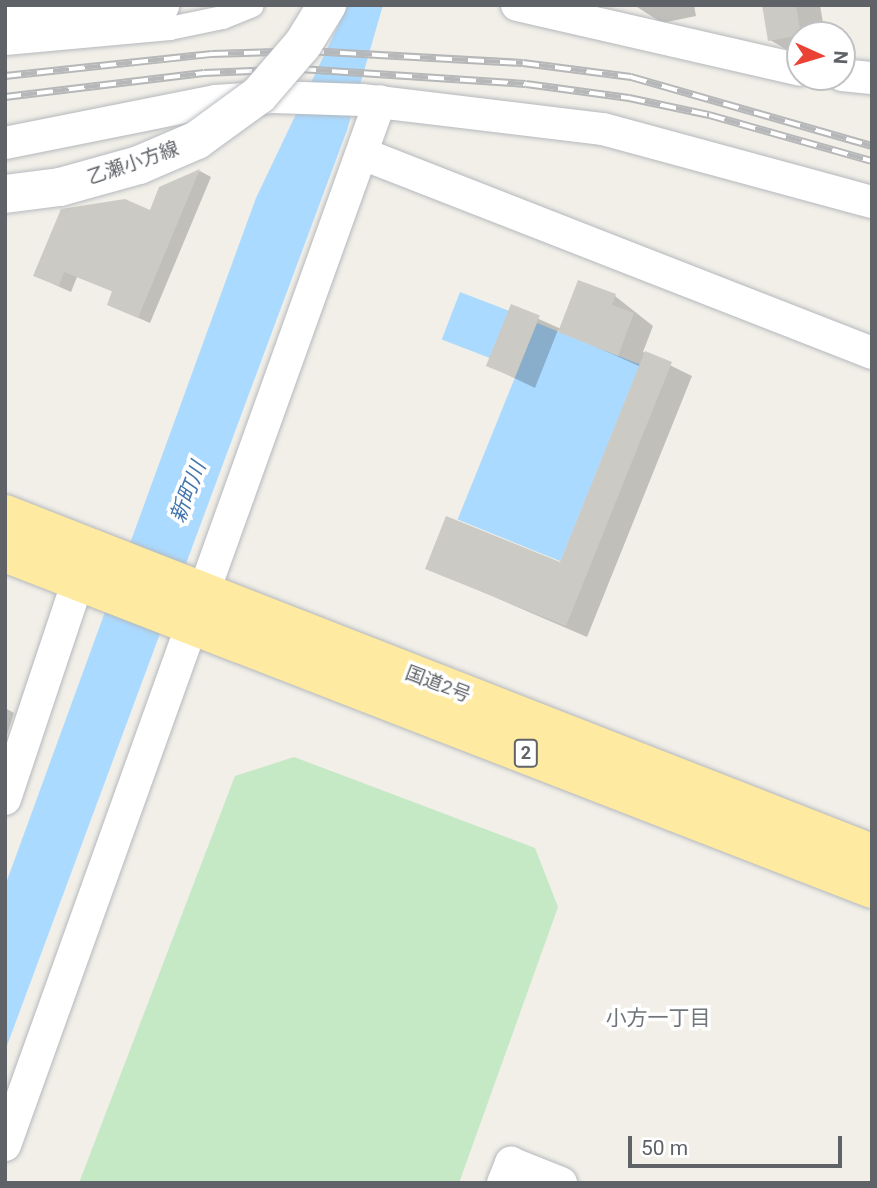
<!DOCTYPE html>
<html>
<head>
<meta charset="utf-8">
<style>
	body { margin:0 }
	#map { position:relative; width:877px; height:1188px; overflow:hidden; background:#f1efe8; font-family:Roboto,"Noto Sans JP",sans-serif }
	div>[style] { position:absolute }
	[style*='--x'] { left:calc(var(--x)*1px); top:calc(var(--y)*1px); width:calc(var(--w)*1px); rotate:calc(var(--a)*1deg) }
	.green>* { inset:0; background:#c5e8c5 }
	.water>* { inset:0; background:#aadaff; transform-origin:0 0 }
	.shadow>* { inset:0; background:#0003 }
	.building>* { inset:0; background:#cccac5; transform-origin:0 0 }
	.roads { filter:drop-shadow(0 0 2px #b5b8bc) drop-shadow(0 0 2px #b5b8bc) }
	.pedestrian>* { height:23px; margin:-11.5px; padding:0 11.5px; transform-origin:11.5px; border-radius:11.5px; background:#fff }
	.minor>* { height:32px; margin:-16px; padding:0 16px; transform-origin:16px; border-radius:16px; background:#fff }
	.tertiary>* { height:38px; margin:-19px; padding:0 19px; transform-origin:19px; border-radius:19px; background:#fff }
	.trunk>* { height:38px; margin:-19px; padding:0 19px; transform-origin:19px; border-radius:19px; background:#feeaa1 }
	.rail>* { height:8px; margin-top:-4px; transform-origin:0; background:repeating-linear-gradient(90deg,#fff 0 16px,#b6b7b8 0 32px); box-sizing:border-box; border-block:2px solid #b6b7b8 }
	.bridges { filter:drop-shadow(0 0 2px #b6babf) drop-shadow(0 0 2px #b6babf) }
	.secondary-bridge>* { height:38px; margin:-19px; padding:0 19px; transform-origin:19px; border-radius:19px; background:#fff }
	span { translate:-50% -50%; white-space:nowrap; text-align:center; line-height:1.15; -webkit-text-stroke:7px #fff; paint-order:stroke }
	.shield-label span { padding:2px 5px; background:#fff; border:2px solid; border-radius:5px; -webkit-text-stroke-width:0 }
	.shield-label { font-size:18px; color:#5f6368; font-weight:700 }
	.street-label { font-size:19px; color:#5f6368 }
	.water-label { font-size:21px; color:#4174aa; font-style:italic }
	.neighbourhood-label { font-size:21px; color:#70757a }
	.frame { position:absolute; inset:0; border:7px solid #5f6368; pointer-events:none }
	.north { position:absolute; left:786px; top:21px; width:70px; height:70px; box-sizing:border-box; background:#fff; border:2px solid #bfc1c3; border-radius:50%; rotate:94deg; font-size:19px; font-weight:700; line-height:28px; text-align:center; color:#5f6368 }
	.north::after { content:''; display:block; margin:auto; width:24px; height:32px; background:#ea4335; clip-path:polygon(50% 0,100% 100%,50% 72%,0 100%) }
	.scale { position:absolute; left:628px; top:1136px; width:214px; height:32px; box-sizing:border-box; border:4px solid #5f6368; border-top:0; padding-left:9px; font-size:21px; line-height:24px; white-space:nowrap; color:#5f6368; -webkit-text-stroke:5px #fff; paint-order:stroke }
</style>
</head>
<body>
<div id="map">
	<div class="green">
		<div style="clip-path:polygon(294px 757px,535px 848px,558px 907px,459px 1183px,79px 1183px,235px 776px)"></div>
	</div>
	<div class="water">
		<div style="clip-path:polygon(348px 5px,383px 5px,347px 130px,5px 1051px,5px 886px,256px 198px)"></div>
		<div style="left:460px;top:292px;width:53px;height:51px;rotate:21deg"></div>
		<div style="left:537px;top:323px;width:111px;height:212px;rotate:22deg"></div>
	</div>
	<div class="shadow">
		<div style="clip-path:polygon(634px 5px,694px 5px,696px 16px,662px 23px)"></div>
		<div style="clip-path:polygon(764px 5px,820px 5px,825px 35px,800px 35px,798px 56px,770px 40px)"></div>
		<div style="clip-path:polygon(200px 171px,211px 177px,150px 323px,109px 305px,114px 292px,77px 277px,71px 292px,35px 276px,151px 212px,160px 188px)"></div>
		<div style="clip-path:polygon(615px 296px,653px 326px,643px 352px,692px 376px,587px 637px,427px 568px,561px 565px,641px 367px,558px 330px,535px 388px,489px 366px,512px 307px,561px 329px)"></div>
		<div style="clip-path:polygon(5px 708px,14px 713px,5px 741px)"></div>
	</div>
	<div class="building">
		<div style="clip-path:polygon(762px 5px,796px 5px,801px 35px,768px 41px)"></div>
		<div style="clip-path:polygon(200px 169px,138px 318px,107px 305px,112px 291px,64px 272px,59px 286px,33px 276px,61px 209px,125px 199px,150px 210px,159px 187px)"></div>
		<div style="clip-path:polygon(578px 280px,616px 294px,612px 305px,634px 313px,618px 356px,558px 332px)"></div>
		<div style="left:511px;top:304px;width:31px;height:67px;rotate:22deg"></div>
		<div style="clip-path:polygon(645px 351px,672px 362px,566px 626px,425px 569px,446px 516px,560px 562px)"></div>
	</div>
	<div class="roads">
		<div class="pedestrian">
			<div style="--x:5;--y:43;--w:165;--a:-5.2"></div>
			<div style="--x:169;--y:28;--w:54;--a:-11.7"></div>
			<div style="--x:222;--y:17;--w:32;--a:-22"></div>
		</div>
		<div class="minor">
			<div style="--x:517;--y:5;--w:290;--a:12.9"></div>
			<div style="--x:842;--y:75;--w:30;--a:6"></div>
			<div style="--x:5;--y:143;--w:215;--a:-11.3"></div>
			<div style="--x:216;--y:101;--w:58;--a:-3.9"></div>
			<div style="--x:274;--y:97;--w:88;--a:2"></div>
			<div style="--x:362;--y:100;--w:243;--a:6.9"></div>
			<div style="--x:603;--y:129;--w:279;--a:15.2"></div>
			<div style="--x:363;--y:154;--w:547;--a:21.35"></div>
			<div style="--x:5;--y:799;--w:230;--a:-71.5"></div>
			<div style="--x:5;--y:1145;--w:1109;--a:-70.24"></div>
			<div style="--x:503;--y:1183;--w:22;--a:-68"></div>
			<div style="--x:511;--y:1163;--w:54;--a:21.8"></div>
		</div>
		<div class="tertiary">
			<div style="--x:5;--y:20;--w:156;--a:-5.5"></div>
		</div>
		<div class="trunk">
			<div style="--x:5;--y:514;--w:931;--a:21.36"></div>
			<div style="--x:5;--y:553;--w:930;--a:21.18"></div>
		</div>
	</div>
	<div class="rail">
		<div style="--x:5;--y:76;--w:208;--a:-6.1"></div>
		<div style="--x:212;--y:54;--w:96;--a:-1.8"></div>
		<div style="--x:308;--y:51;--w:215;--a:3.2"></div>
		<div style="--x:523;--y:63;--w:109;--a:7.4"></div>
		<div style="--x:631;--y:77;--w:251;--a:16"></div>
		<div style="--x:5;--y:97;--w:200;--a:-6.9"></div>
		<div style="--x:204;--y:73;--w:96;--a:-2.4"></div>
		<div style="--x:300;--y:69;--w:226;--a:3.8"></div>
		<div style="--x:526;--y:84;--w:104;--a:7.7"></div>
		<div style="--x:629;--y:98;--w:82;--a:12"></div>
		<div style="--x:709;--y:115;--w:169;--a:15.8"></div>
	</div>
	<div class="bridges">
		<div class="secondary-bridge">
			<div style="--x:5;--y:194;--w:55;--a:-7.3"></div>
			<div style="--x:60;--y:187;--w:82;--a:-15.6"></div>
			<div style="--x:139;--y:165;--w:63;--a:-23.3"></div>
			<div style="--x:197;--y:140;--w:77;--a:-36"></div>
			<div style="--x:259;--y:95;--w:67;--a:-49.2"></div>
			<div style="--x:303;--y:44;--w:46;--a:-58.4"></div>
		</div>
	</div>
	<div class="shield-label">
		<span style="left:526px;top:753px">2</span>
	</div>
	<div class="street-label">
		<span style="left:133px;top:163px;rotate:-19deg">乙瀬小方線</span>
		<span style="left:438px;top:684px;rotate:21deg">国道2号</span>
	</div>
	<div class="water-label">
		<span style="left:188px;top:492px;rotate:-69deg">新町川</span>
	</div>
	<div class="neighbourhood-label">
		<span style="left:658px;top:1018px">小方一丁目</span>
	</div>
	<div class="frame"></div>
	<div class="north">N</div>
	<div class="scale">50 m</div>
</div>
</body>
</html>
